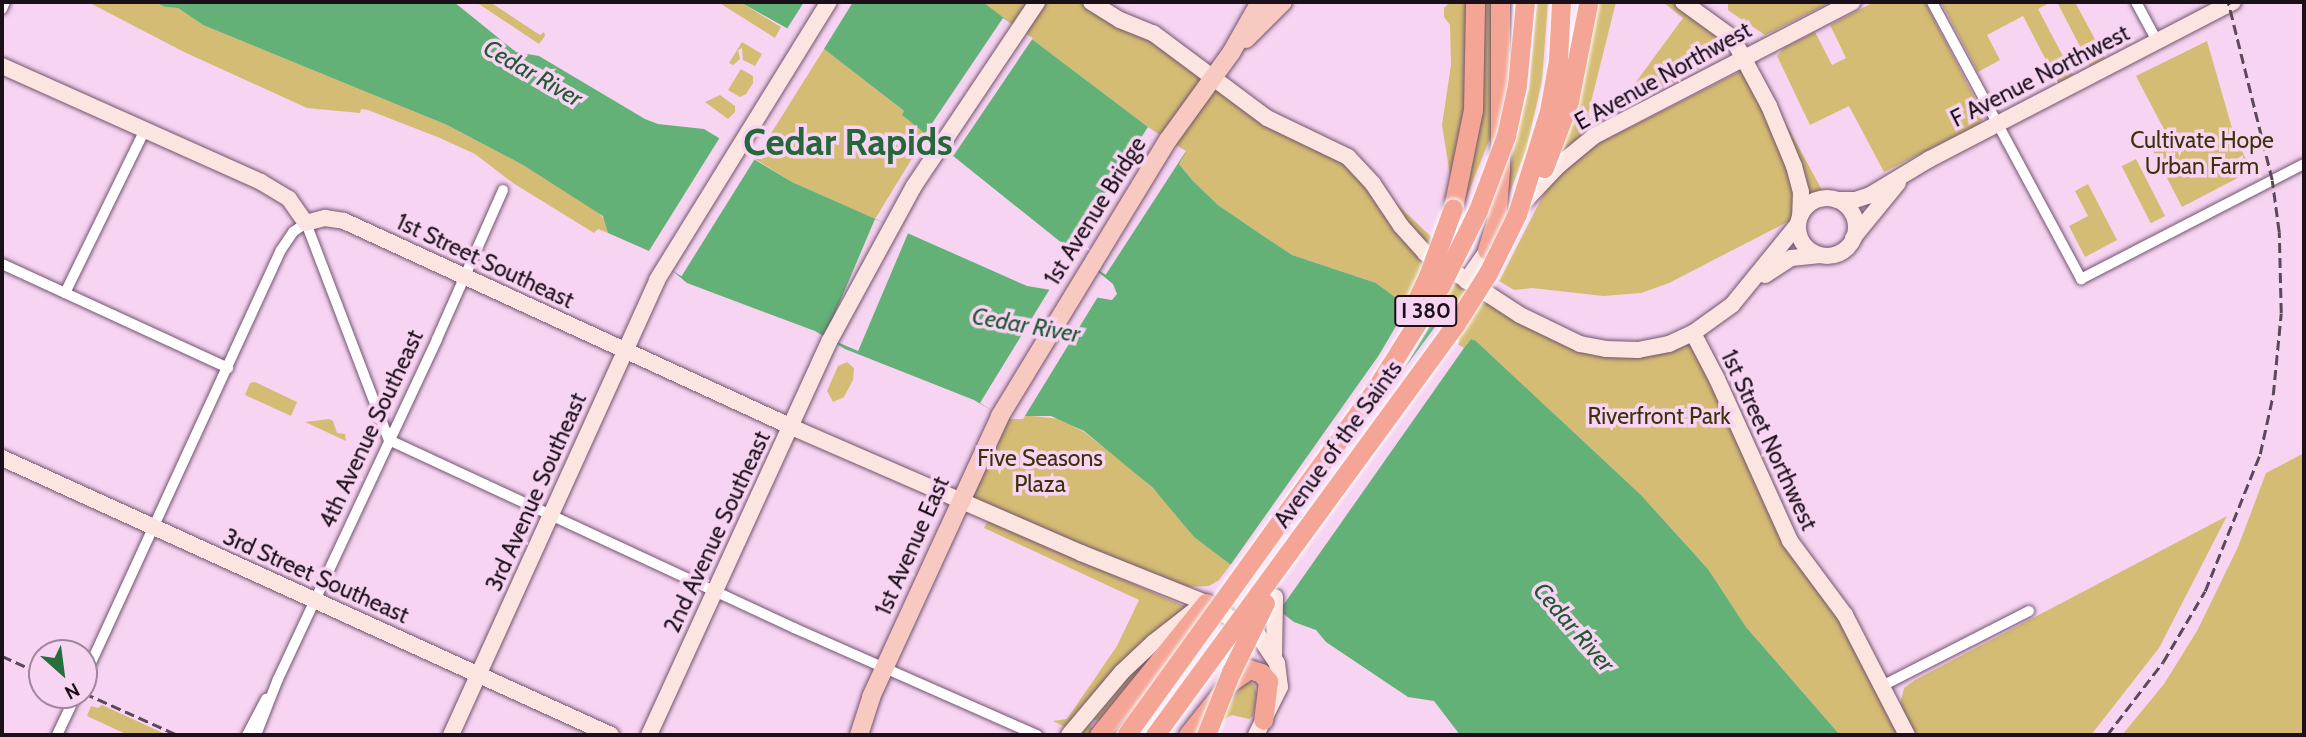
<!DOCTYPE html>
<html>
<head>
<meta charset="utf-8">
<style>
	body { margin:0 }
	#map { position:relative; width:2306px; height:737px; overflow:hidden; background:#f7d4f2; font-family:Cabin,sans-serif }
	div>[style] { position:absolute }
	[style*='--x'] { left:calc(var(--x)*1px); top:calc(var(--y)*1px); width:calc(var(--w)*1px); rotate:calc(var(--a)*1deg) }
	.green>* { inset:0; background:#d5bc74; transform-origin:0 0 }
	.water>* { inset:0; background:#64b178 }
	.pier>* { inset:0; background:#f7d4f2; transform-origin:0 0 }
	.roads { filter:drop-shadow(0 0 2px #72546e) drop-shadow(0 0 2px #72546e) }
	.street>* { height:10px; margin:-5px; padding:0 5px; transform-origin:5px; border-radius:5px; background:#fff }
	.secondary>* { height:16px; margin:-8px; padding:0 8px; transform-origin:8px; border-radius:8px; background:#fce4e0 }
	.secondary>.ring { margin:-8px; padding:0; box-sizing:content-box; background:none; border:16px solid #fce4e0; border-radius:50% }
	.primary>* { height:18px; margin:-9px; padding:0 9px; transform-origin:9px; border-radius:9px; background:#f8c9c0 }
	.highway>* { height:19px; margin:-9.5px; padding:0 9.5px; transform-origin:9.5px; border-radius:9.5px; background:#f4a596 }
	.rail>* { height:2.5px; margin-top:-1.25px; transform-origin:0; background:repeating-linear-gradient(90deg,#5b4959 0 10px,transparent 0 15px) }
	.bridges { filter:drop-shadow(0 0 2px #fff) drop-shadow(0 0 2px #fff) }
	.highway-bridge>* { height:19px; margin:-9.5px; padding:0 9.5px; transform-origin:9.5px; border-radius:9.5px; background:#f4a596 }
	span { translate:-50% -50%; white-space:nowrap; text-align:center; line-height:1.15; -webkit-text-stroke:7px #f7d4f2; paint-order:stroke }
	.shield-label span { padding:2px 5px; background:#f7d4f2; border:2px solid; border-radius:5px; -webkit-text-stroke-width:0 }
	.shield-label { font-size:21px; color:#1b101a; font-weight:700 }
	.street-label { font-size:23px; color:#1b101a }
	.park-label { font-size:23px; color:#3e310a }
	.water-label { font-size:24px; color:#225933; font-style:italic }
	.town-label { font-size:37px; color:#246739; font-weight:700 }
	.frame { position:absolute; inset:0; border:4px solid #1b101a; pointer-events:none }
	.north { position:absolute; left:28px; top:639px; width:70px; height:70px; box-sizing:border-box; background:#f7d4f2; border:2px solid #9f869c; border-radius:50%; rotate:152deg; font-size:19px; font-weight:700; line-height:28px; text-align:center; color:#1b101a }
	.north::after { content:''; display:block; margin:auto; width:24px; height:32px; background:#256f3d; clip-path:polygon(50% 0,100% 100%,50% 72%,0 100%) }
</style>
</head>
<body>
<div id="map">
	<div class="green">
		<div style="clip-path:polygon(88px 2px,154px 2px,165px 7px,178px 8px,203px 25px,447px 125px,523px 165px,598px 212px,606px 221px,608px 233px,598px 229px,594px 233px,513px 183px,475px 154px,440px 138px,368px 110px,361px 109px,360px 113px,307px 108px,184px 52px)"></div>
		<div style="clip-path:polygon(476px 2px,490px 2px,540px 35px,544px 32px,545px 36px,539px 44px)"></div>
		<div style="clip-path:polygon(718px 2px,740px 2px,781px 27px,775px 38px)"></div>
		<div style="clip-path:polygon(983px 2px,1091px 2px,1366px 175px,1499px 301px,1606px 349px,1693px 333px,1809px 569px,1907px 735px,1840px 735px,1746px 627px,1708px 569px,1641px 495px,1476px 341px,1471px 339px,1464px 348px,1376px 283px,1292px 255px,1259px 233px,1218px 205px,1193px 181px,1179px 164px,1186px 151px,1148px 127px)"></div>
		<div style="clip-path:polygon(1450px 2px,1470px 2px,1470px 82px,1453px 194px,1442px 125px,1451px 65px,1450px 25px,1444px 17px,1444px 8px)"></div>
		<div style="clip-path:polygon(1481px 2px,1496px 2px,1492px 133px,1452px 234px)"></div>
		<div style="clip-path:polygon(1537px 2px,1548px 2px,1542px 82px,1526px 150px,1503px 211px,1501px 187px,1511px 160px,1529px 88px)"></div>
		<div style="clip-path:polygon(1596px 2px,1616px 2px,1588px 114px,1590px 119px,1596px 116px,1598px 123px,1561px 152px,1572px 116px)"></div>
		<div style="clip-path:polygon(1663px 2px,1675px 2px,1725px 41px,1727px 54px,1607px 115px,1604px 112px,1619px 105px,1683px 18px)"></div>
		<div style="clip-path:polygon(1728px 2px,1831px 2px,1765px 35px,1732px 13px,1728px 10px)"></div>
		<div style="clip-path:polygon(1874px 2px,1925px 2px,1984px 116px,1980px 124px,1884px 172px,1849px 106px,1810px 125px,1777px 56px,1784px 48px,1815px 32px,1832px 65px,1846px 58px,1830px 25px)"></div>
		<div style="clip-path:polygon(1941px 2px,2051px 2px,2038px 9px,2073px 75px,2058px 83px,2023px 16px,1987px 35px,2000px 60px,1978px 72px)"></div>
		<div style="clip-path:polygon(2057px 2px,2075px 2px,2105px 58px,2090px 66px)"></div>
		<div style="clip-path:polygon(2207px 41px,2232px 128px,2251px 171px,2182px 207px,2152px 149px,2169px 139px,2136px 76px)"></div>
		<div style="clip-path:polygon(742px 42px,762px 54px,755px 66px,743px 60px,742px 48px,738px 50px,740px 59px,733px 65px,729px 63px)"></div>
		<div style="clip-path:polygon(824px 49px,905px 112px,902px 115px,927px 134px,875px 219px,792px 182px,755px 159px)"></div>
		<div style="clip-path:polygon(1747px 68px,1758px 72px,1823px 192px,1820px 205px,1669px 283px,1641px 293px,1603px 296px,1532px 288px,1514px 290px,1499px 281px,1547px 188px,1589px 148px)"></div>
		<div style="clip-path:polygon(741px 69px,753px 76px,753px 83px,746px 94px,740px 97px,728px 90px)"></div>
		<div style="clip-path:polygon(720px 95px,735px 106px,735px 112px,728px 119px,705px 102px)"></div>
		<div style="left:2136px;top:159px;width:64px;height:16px;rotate:63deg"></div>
		<div style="clip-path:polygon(2088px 184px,2117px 240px,2085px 257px,2069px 226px,2088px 216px,2075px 191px)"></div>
		<div style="clip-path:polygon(847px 362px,854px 368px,853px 380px,844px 397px,833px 402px,827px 391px,838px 366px)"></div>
		<div style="clip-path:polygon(255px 382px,297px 402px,291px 416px,245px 395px,250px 383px)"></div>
		<div style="clip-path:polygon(1013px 414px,1060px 419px,1084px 432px,1129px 467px,1159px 494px,1194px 537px,1231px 564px,1219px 580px,1209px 586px,1187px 587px,959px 499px,1001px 416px)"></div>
		<div style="clip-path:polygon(329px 419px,333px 421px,337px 433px,345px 434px,346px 441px,305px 422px)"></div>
		<div style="clip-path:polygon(2304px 453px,2304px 735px,2122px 735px,2164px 684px,2197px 631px,2238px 547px,2266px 473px)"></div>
		<div style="clip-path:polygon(2227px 516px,2159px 648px,2091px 735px,1916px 735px,1900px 705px,1904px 688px,1915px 680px)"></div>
		<div style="clip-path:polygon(988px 520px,1186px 607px,1065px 727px,1053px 721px,1067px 719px,1117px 646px,1139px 600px,984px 528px)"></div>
		<div style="clip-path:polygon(1162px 642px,1107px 716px,1103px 714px,1101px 722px,1093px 719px,1090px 727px,1097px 730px,1093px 735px,1078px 735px,1130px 673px)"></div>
		<div style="clip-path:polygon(1247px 680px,1254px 685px,1257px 694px,1253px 716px,1249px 719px,1232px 715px,1221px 721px,1226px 698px)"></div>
		<div style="clip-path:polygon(102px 705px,163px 733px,163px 735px,128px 735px,87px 716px,91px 706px,98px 708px)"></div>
	</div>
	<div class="water">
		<div style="clip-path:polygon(154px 2px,454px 2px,516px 52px,539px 56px,645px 119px,658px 124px,704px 129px,792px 182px,1027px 286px,1112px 300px,1117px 294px,1113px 284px,902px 115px,904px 111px,824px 49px,740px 2px,983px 2px,1148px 127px,1186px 152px,1179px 164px,1193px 181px,1218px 205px,1259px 233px,1292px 255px,1376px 283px,1464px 348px,1471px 339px,1476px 341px,1641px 495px,1708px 569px,1746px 627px,1840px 735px,1460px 735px,1434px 701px,1408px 697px,1326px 642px,1316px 630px,1294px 622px,1281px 612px,1283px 604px,1194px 537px,1153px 488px,1084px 431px,1051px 416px,1001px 416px,974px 400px,845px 349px,815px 331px,687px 283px,649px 251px,608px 233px,603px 216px,523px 165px,447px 125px,203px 25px,178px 8px,165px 7px)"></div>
	</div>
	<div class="pier">
		<div style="clip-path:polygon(804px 2px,853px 2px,822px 52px,785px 32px)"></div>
		<div style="left:1003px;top:18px;width:36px;height:142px;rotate:34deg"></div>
		<div style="left:1148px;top:127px;width:45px;height:147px;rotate:33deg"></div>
		<div style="left:722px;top:134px;width:41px;height:142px;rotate:32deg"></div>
		<div style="left:875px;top:219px;width:36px;height:128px;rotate:23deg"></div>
		<div style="clip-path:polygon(1051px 287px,1099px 295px,1023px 419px,1005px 419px,980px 403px)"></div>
		<div style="clip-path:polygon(1409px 304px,1433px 321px,1404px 369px,1437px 324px,1460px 341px,1458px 344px,1464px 348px,1284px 604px,1276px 599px,1274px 601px,1229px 567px,1379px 355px)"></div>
	</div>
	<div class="roads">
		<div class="street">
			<div style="--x:1932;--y:2;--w:315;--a:61.7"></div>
			<div style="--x:2081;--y:279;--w:251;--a:-27.3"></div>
			<div style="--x:2136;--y:2;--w:44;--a:61.7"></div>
			<div style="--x:2;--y:9;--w:8;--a:-67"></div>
			<div style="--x:2;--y:264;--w:249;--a:24.7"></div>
			<div style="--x:65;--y:293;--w:182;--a:-63.9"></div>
			<div style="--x:389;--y:440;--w:447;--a:24.9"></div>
			<div style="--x:794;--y:628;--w:266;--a:23.8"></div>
			<div style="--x:84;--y:678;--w:471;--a:-65.3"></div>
			<div style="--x:281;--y:250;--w:22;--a:-56"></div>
			<div style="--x:293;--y:232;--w:16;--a:-35"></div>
			<div style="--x:306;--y:223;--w:232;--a:69.1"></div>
			<div style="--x:1882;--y:686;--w:165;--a:-27"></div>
			<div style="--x:57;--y:735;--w:44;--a:-64.6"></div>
			<div style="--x:247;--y:735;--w:41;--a:-62.2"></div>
			<div style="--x:256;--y:735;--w:60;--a:-68.6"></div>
			<div style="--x:278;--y:679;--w:375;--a:-64.9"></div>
			<div style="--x:437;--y:339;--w:163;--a:-66.1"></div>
		</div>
		<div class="secondary">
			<div style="--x:1091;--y:2;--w:34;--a:32"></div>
			<div style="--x:1120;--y:20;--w:35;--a:22"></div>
			<div style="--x:1153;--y:33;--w:142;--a:36.7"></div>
			<div style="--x:1267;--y:118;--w:90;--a:25.7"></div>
			<div style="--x:1348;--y:157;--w:37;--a:47"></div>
			<div style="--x:1373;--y:184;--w:50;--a:56.3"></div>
			<div style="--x:1401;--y:226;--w:36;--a:48"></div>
			<div style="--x:1425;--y:253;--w:113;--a:33.1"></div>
			<div style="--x:1520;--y:315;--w:67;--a:25.8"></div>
			<div style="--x:1580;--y:344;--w:26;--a:11"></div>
			<div style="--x:1606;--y:349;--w:32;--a:2"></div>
			<div style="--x:1638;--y:350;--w:32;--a:-11"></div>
			<div style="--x:1669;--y:344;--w:26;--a:-25"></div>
			<div style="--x:1693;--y:333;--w:48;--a:-35.7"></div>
			<div style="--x:1732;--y:305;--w:104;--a:-50.8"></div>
			<div style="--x:1683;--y:2;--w:58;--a:35.9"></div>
			<div style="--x:1730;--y:36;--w:17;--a:57"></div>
			<div style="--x:1739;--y:50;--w:64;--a:61.8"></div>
			<div style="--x:1769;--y:106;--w:65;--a:67.4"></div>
			<div style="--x:1794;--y:166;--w:27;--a:75"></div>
			<div style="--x:1801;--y:192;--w:24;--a:92"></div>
			<div style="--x:2;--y:66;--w:284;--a:24.1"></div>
			<div style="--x:261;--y:182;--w:33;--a:31"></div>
			<div style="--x:289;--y:199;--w:29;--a:55"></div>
			<div style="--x:306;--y:223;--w:20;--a:-15"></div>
			<div style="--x:325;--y:218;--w:19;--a:9"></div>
			<div style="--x:344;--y:221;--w:498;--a:24.7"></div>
			<div style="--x:796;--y:429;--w:311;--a:23.5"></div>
			<div style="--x:1081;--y:553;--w:135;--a:21.8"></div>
			<div style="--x:1206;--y:603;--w:61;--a:31.6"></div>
			<div style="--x:1258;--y:635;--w:34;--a:56"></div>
			<div style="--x:1277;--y:663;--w:24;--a:83"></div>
			<div style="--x:1280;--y:687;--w:54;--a:116.6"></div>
			<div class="ring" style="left:1798px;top:198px;width:42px;height:42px"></div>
			<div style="--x:1837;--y:200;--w:18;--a:0"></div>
			<div style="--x:1855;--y:200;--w:16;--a:-18"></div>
			<div style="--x:1870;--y:195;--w:70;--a:-31"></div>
			<div style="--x:1930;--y:159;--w:341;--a:-27.4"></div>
			<div style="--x:1522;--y:204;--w:54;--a:-46.5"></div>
			<div style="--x:1559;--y:165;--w:45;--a:-39.6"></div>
			<div style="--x:1594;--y:136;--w:291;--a:-27.4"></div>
			<div style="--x:1853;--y:238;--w:71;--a:-50.7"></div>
			<div style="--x:1765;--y:275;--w:31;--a:-33"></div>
			<div style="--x:1791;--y:258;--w:27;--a:-6"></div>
			<div style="--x:1466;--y:281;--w:49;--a:-55"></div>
			<div style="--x:1693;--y:333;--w:52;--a:62.4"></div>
			<div style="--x:1717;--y:379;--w:178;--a:65.7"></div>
			<div style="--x:1790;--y:541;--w:92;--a:53.4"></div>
			<div style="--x:1845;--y:615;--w:135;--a:62.7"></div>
			<div style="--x:2;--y:458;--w:669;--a:24.46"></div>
			<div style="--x:1274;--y:655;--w:58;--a:-89"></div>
			<div style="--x:451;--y:735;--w:499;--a:-65.6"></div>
			<div style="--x:657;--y:280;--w:327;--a:-58.3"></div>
			<div style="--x:649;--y:735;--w:434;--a:-65.4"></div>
			<div style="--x:830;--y:340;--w:175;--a:-61.4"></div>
			<div style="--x:914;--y:186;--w:221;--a:-56.2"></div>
			<div style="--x:1069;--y:735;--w:82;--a:-49.9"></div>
			<div style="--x:1122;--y:672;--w:44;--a:-43.2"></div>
			<div style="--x:1154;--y:642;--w:52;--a:-38"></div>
		</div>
		<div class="primary">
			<div style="--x:1246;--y:39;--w:52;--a:-45"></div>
			<div style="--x:859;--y:735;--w:40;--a:-72"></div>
			<div style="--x:871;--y:697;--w:309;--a:-65.3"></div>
			<div style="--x:1000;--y:416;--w:323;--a:-58.7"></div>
			<div style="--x:1168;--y:140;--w:107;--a:-54.1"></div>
			<div style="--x:1231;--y:53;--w:59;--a:-60.4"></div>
		</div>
		<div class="highway">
			<div style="--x:1453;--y:208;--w:100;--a:-78.5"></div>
			<div style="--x:1473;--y:110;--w:108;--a:-88.9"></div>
			<div style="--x:1487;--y:250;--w:30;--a:-73"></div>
			<div style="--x:1496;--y:221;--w:52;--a:-85.6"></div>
			<div style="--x:1500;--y:169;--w:167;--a:-90"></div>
			<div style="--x:1099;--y:735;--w:170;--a:-51"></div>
			<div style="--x:1188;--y:735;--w:68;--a:-51.6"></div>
			<div style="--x:1230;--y:682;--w:23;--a:-34"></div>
			<div style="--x:1249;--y:669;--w:13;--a:18"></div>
			<div style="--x:1261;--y:673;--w:11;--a:49"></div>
			<div style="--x:1268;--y:681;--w:39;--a:97"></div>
		</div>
	</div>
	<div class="rail">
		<div style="--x:2;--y:656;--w:44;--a:24.2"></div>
		<div style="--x:84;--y:693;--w:103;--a:24.1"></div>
		<div style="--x:2107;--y:735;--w:92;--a:-52.5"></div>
		<div style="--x:2163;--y:662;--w:82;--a:-59.4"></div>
		<div style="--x:2205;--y:591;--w:148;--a:-68.1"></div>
		<div style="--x:2260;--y:454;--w:60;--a:-77.6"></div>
		<div style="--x:2273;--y:395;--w:82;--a:-84.4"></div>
		<div style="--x:2281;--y:313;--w:81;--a:-91.4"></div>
		<div style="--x:2279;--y:232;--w:52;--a:-97.7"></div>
		<div style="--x:2272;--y:180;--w:183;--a:-103.9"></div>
	</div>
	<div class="bridges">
		<div class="highway-bridge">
			<div style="--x:1544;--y:168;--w:72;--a:-69.5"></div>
			<div style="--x:1569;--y:101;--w:99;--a:-78.9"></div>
			<div style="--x:1410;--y:314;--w:42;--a:-64.7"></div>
			<div style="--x:1428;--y:276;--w:72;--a:-69.8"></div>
			<div style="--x:1126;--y:735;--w:431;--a:-54.2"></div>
			<div style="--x:1378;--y:385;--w:118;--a:-57.8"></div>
			<div style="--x:1441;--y:285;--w:84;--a:-63.7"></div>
			<div style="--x:1478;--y:210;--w:79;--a:-69.3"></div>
			<div style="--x:1506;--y:136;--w:52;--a:-77.8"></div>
			<div style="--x:1517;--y:85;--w:83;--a:-84.5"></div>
			<div style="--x:1155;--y:735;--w:508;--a:-53.81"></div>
			<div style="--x:1455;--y:325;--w:62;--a:-57.6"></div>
			<div style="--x:1488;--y:273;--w:66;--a:-63.8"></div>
			<div style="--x:1517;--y:214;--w:108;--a:-72.7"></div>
			<div style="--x:1549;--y:111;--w:52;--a:-80"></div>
			<div style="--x:1558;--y:60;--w:58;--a:-87"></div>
			<div style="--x:1206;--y:735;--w:68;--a:-68.4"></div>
			<div style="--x:1231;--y:672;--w:77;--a:-63.8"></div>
		</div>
	</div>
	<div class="shield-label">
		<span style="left:1426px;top:311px">I 380</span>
	</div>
	<div class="street-label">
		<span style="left:1663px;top:76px;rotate:-29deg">E Avenue Northwest</span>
		<span style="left:2040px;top:76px;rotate:-27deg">F Avenue Northwest</span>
		<span style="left:1095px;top:211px;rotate:-58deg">1st Avenue Bridge</span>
		<span style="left:485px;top:261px;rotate:25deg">1st Street Southeast</span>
		<span style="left:371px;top:429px;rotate:-65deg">4th Avenue Southeast</span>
		<span style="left:1769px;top:440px;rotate:65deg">1st Street Northwest</span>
		<span style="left:1338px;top:444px;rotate:-54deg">Avenue of the Saints</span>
		<span style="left:536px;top:492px;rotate:-66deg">3rd Avenue Southeast</span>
		<span style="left:717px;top:532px;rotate:-65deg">2nd Avenue Southeast</span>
		<span style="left:912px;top:546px;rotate:-66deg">1st Avenue East</span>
		<span style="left:316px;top:576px;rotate:24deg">3rd Street Southeast</span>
	</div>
	<div class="park-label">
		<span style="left:2202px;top:153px">Cultivate Hope<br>Urban Farm</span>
		<span style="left:1659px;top:416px">Riverfront Park</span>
		<span style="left:1040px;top:471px">Five Seasons<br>Plaza</span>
	</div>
	<div class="water-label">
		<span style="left:533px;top:73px;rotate:30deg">Cedar River</span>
		<span style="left:1026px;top:325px;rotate:10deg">Cedar River</span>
		<span style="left:1574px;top:627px;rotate:49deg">Cedar River</span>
	</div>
	<div class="town-label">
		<span style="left:848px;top:142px">Cedar Rapids</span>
	</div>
	<div class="frame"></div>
	<div class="north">N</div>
</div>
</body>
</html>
